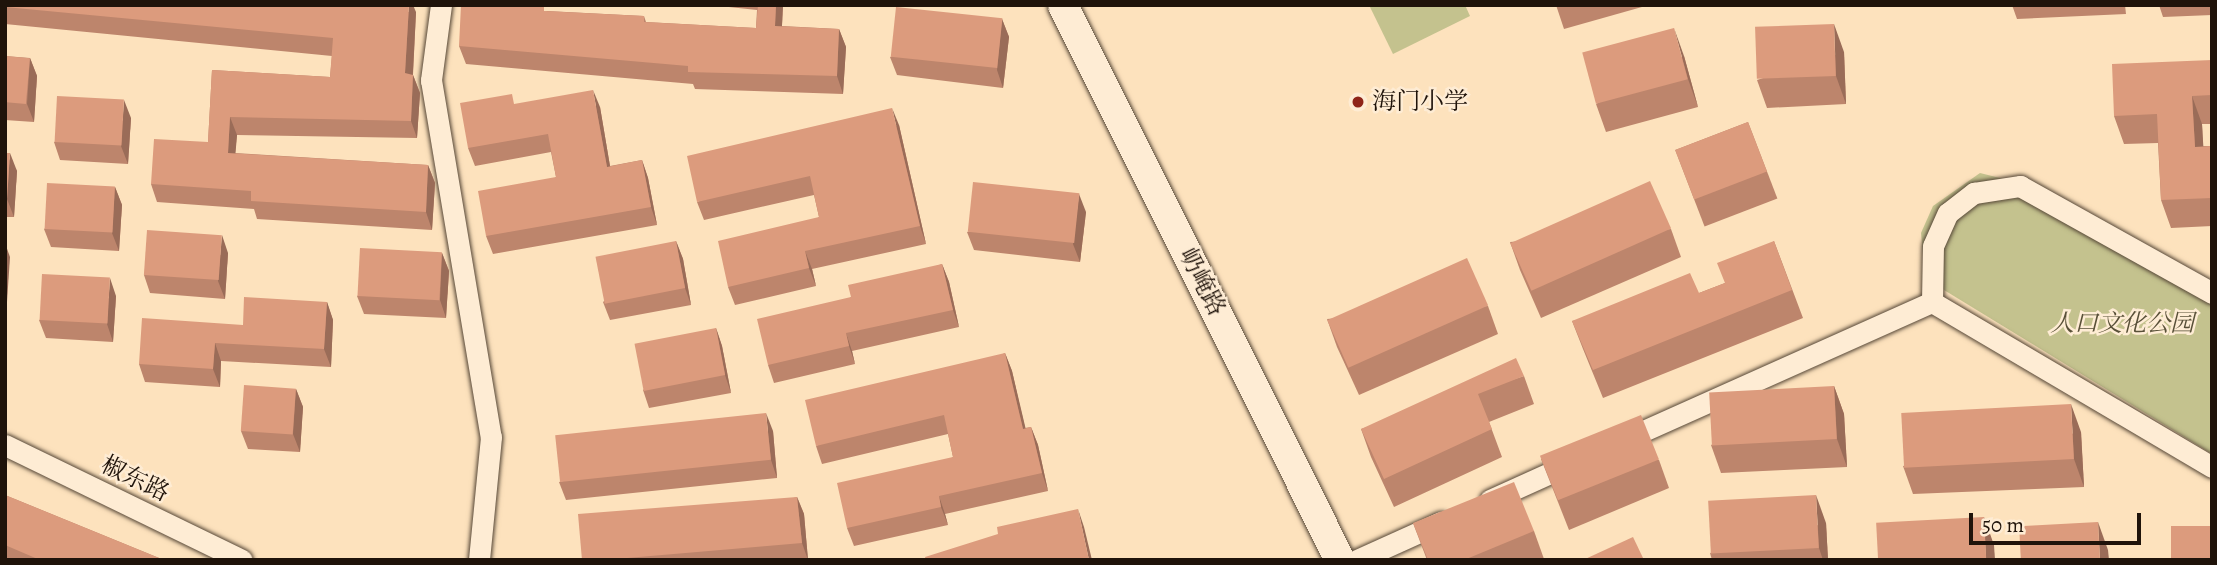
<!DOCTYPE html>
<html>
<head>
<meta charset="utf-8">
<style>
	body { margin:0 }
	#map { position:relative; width:2217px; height:565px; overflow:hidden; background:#fde2bd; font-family:Alegreya,"Noto Serif SC",serif }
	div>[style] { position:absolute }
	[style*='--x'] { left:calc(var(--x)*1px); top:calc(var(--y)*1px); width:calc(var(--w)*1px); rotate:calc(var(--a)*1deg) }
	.green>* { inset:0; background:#c4c28e }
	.roads { filter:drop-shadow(0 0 2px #564737) drop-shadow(0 0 2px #564737) }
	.street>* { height:21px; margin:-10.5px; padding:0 10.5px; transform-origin:10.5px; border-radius:10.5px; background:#feecd4 }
	.secondary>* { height:30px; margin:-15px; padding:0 15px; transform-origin:15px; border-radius:15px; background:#feecd4 }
	.wall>* { inset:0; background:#bd856c; transform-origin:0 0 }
	.shaded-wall>* { inset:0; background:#9a6c58 }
	.building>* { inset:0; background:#dc9b7d; transform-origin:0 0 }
	.dots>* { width:19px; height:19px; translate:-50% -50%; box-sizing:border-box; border:4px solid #feecd4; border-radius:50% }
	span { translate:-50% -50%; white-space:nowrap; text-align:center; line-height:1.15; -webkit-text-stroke:5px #feecd4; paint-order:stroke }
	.poi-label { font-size:24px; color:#1f130a }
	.left { translate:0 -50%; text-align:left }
	.street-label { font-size:24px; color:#1f130a }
	.park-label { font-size:24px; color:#595038; font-style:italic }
	.frame { position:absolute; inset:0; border:7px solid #1f130a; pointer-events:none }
	.scale { position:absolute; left:1969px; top:513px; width:172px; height:32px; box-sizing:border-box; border:4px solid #1f130a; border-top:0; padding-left:9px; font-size:21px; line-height:24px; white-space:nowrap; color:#1f130a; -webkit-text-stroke:5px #feecd4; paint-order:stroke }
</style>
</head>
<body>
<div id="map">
	<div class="green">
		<div style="clip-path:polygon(1369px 5px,1465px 5px,1470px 16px,1393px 54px)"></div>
		<div style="clip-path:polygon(1980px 173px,2008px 180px,2212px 303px,2212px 454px,1944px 290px,1924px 265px,1921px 233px,1933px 206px)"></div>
	</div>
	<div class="roads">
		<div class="street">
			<div style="--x:441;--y:5;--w:76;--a:97.6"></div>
			<div style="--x:431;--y:80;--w:362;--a:80.5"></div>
			<div style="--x:491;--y:437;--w:124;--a:95.6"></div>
			<div style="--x:1932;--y:302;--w:325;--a:30.5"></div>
			<div style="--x:1621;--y:441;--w:341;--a:-24.1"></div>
			<div style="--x:1932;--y:302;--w:56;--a:-89"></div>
			<div style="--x:1933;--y:246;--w:36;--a:-66"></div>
			<div style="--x:1948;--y:213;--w:33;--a:-38"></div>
			<div style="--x:1974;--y:193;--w:47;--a:-8.7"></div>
			<div style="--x:2020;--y:186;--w:220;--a:29.1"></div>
			<div style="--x:5;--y:445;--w:263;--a:25.9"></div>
			<div style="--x:1490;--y:500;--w:90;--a:-24.3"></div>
			<div style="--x:1357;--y:560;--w:92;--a:-24.3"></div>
		</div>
		<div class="secondary">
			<div style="--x:1063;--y:5;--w:620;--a:63.48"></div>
		</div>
	</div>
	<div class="wall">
		<div style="clip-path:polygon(5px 5px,416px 12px,413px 75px,420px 93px,417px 138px,237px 135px,235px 153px,428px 165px,435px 183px,432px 230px,257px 219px,254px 209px,157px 202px,151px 184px,208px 142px,212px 70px,330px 77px,332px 56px,5px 24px)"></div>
		<div style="clip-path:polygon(710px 5px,783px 5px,782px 26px,839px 29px,846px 47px,843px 94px,695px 89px,693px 84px,466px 64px,459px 46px,547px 11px,644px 16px,646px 22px,756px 28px,757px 10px)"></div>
		<div style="clip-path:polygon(1556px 5px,1649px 5px,1564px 29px)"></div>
		<div style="clip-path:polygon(2012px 5px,2125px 5px,2126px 14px,2017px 19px)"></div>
		<div style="clip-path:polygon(2159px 5px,2212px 5px,2212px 15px,2163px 17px)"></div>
		<div style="clip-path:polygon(1002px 19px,1009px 37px,1003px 88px,897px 75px,890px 57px)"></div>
		<div style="clip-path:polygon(1844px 52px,1846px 104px,1767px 108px,1757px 80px)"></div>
		<div style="clip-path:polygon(5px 56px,30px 58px,37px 76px,34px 122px,5px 120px)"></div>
		<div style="clip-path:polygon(1684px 56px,1698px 107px,1606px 132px,1596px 104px)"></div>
		<div style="clip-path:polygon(2212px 60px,2212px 124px,2202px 124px,2203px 146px,2212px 146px,2212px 226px,2171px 228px,2161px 200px,2158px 143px,2124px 144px,2114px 116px)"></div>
		<div style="clip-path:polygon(515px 104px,600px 107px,610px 166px,642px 160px,648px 178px,657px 225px,493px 254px,486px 236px,556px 177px,551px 152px,475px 166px,468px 148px)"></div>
		<div style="clip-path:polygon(131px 118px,128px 164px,60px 160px,54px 142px)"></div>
		<div style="left:1748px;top:122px;width:82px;height:78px;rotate:69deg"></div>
		<div style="clip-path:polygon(899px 125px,926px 244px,812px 269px,816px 286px,735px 305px,728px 287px,819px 217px,814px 195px,704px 220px,697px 202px)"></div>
		<div style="clip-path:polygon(5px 153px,17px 171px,14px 217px,5px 217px)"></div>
		<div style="clip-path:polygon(115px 187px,122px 205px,119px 251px,51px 247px,44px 229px)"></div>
		<div style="clip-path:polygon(1086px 212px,1080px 262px,974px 250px,967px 232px)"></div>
		<div style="clip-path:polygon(1671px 229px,1681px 257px,1541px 318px,1520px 270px,1510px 242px)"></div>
		<div style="clip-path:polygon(676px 241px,683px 259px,691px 305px,610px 320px,603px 302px)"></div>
		<div style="clip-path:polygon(1774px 241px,1803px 318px,1603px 398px,1583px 349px,1572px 321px,1699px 293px,1725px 283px)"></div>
		<div style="clip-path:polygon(228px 253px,225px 299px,150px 293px,144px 275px)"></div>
		<div style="clip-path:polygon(442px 253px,449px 271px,446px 318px,364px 314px,357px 296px)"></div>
		<div style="clip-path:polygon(942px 264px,949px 282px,959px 327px,852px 351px,855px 364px,774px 383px,768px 365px,851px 297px)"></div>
		<div style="clip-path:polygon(116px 296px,113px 342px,46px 338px,39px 320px)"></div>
		<div style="clip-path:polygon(327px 302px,333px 320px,331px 367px,221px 361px,220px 387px,145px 382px,139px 364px,243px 325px)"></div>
		<div style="clip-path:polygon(1488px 306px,1498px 334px,1359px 395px,1337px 347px,1327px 319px)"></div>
		<div style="clip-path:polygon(716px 328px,722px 346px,731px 393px,649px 408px,643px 390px)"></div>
		<div style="clip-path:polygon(1005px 353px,1012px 371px,1025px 428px,1031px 427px,1038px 445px,1048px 491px,945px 514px,948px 525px,854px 546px,847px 528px,953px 457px,948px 434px,822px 464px,816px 446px)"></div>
		<div style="clip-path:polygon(1524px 376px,1534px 404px,1489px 422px,1502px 457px,1394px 507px,1371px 457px,1361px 429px)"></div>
		<div style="clip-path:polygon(1834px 386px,1844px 414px,1847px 467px,1721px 473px,1711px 445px)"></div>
		<div style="clip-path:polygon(296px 389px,303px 407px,300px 452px,248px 449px,241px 431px)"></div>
		<div style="clip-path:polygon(773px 431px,777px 478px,566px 500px,559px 482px)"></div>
		<div style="clip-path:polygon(2081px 432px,2084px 487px,1913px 494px,1903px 466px)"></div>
		<div style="clip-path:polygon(1541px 459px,1659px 460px,1669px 488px,1569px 530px)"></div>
		<div style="clip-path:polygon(5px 495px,164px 560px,5px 560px)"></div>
		<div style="clip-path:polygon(797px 497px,804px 514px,808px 560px,582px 560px)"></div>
		<div style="clip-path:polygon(1413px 523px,1534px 531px,1544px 559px,1427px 560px)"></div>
		<div style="clip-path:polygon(1826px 523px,1828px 560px,1712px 560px,1710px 553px)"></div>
	</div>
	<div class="shaded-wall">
		<div style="clip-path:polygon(409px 5px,413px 5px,416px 12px,412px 90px,405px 73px)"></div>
		<div style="clip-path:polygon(776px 5px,783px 5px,781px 44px,775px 26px)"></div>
		<div style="clip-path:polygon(1002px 19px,1009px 37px,1003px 88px,997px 70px)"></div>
		<div style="clip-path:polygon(1834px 24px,1844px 52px,1846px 104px,1836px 76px)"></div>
		<div style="clip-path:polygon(1674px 28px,1684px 56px,1698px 107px,1688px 79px)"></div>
		<div style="clip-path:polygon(839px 29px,846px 47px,843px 94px,837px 76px)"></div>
		<div style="clip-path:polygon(30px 58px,37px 76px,34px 122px,27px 104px)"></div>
		<div style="clip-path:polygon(413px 75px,420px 93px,417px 138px,411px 121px)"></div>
		<div style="clip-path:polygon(593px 90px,600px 107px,613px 184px,607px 167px)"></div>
		<div style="clip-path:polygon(2192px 96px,2202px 124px,2205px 175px,2195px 147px)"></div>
		<div style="clip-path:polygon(124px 100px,131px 118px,128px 164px,121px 146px)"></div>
		<div style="clip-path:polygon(892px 108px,899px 125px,926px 244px,920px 226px)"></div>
		<div style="clip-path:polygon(230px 117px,237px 135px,234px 171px,228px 153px)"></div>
		<div style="clip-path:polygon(10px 153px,17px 171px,14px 217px,7px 199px)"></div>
		<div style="clip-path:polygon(642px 160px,648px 178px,657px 225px,651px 207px)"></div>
		<div style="clip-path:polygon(428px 165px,435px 183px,432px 230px,426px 212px)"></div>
		<div style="clip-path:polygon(115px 187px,122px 205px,119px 251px,112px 233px)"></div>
		<div style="clip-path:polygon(1079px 194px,1086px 212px,1080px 262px,1073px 244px)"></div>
		<div style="clip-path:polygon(222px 235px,228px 253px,225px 299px,218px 281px)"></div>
		<div style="clip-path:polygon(676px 241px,683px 259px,691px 305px,685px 288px)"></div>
		<div style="clip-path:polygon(5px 243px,10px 257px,7px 302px,5px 298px)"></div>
		<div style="clip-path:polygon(805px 251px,812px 269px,816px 286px,809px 268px)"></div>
		<div style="clip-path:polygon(442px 253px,449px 271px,446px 318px,440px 300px)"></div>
		<div style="clip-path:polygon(942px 264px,949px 282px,959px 327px,953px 310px)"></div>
		<div style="clip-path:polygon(110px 278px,116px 296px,113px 342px,107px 324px)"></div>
		<div style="clip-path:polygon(327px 302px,333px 320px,331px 367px,324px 349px)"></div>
		<div style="clip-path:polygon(716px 328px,722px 346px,731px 393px,725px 375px)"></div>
		<div style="clip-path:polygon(846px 333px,852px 351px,855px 364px,849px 346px)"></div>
		<div style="clip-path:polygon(215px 343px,221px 361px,220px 387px,213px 369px)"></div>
		<div style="clip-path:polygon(1005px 353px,1012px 371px,1030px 447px,1023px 429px)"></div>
		<div style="clip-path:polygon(1834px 386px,1844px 414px,1847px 467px,1837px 439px)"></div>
		<div style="clip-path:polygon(296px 389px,303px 407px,300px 452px,293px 434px)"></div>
		<div style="clip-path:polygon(2071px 404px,2081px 432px,2084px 487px,2074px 459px)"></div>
		<div style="clip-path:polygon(766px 413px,773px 431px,777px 478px,771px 460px)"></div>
		<div style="clip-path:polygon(1031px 427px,1038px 445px,1048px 491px,1042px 473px)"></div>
		<div style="clip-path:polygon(1816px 495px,1826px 523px,1828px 560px,1823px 560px,1819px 548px)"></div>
		<div style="clip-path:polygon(939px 496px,945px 514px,948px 525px,941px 507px)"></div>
		<div style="clip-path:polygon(797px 497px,804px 514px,808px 560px,802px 543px)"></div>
		<div style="clip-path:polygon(1078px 509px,1084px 527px,1092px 560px,1089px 560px)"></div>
		<div style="clip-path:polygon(1984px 517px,1994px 545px,1995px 560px,1986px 560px)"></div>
		<div style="clip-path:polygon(2098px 522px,2108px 550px,2109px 560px,2100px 560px)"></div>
	</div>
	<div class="building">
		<div style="clip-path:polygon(5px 5px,409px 5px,405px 73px,413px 75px,411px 121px,230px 117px,228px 153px,428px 165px,426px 212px,251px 201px,251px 191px,151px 184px,154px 139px,208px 142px,212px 70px,330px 77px,333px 38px,5px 7px)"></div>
		<div style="clip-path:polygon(461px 5px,544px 5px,544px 11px,644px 16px,644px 22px,756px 28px,758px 5px,776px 5px,775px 26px,839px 29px,837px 76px,688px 72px,688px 66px,459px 46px)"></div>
		<div style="left:896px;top:7px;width:107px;height:50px;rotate:6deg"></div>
		<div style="left:1834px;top:24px;width:52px;height:79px;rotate:88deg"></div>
		<div style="left:1674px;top:28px;width:53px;height:95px;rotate:75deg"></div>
		<div style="left:5px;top:56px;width:25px;height:46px;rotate:5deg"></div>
		<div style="clip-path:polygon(2212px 60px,2212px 95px,2192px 96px,2195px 147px,2212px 146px,2212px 198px,2161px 200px,2157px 114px,2114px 116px,2112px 64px)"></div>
		<div style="clip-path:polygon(593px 90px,607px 167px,642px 160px,651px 207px,486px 236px,478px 191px,556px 177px,548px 134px,468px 148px,460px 103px,512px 94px,514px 104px)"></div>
		<div style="left:57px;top:96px;width:67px;height:46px;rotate:3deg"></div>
		<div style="clip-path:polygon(892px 108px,920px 226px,805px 251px,809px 268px,728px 287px,718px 241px,819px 217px,810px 176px,697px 202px,687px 156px)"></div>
		<div style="left:1748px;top:122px;width:53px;height:78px;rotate:69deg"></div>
		<div style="clip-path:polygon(5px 153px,10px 153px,7px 199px,5px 199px)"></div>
		<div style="left:1650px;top:181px;width:52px;height:153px;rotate:66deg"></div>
		<div style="left:973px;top:182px;width:107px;height:50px;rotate:6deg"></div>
		<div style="left:47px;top:183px;width:68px;height:46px;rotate:3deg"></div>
		<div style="left:147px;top:230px;width:75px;height:45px;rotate:4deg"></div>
		<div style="left:676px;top:241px;width:48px;height:82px;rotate:79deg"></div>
		<div style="clip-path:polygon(1774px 241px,1792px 290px,1593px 370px,1572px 321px,1690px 273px,1699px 293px,1725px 283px,1717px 263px)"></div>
		<div style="left:360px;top:248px;width:82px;height:48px;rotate:3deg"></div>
		<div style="left:1467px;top:258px;width:52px;height:153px;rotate:66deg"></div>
		<div style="clip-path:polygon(942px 264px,953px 310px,846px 333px,849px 346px,768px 365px,757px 319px,851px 297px,848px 285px)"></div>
		<div style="left:42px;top:274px;width:68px;height:46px;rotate:3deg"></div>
		<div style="clip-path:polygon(244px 297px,327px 302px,324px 349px,215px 343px,213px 369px,139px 364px,142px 318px,243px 325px)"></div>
		<div style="left:716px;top:328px;width:48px;height:83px;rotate:79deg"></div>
		<div style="clip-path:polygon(1005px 353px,1023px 429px,1031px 427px,1042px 473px,939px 496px,941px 507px,847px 528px,837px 483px,953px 457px,944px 415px,816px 446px,805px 400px)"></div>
		<div style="clip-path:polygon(1516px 358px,1524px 376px,1478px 394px,1492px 429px,1384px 479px,1361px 429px)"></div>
		<div style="left:244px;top:385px;width:52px;height:46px;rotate:4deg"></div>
		<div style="left:1834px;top:386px;width:53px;height:125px;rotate:87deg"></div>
		<div style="left:2071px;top:404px;width:55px;height:170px;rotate:87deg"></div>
		<div style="left:766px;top:413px;width:47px;height:212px;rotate:84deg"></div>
		<div style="left:1641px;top:415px;width:48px;height:109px;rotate:68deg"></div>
		<div style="clip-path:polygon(1514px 482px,1534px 531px,1464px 560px,1428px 560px,1413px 523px)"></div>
		<div style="clip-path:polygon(5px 495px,164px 560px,40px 560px,5px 545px)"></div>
		<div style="left:1816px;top:495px;width:53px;height:108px;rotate:87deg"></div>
		<div style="clip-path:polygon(797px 497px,802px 543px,604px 560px,582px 560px,578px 514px)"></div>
		<div style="clip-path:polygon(1078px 509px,1089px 560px,926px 560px,925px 557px,998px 534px,997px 527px)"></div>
		<div style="left:1984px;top:517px;width:43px;height:108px;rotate:87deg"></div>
		<div style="left:2098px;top:522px;width:38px;height:79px;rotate:87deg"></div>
		<div style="left:2212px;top:526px;width:34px;height:41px;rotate:90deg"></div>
		<div style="clip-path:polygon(1633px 537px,1644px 560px,1583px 560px)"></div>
	</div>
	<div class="dots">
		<div style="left:1358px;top:102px;background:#8f2418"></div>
	</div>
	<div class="poi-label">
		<span class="left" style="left:1372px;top:102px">海门小学</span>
	</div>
	<div class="street-label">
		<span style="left:1202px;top:282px;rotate:63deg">屷崦路</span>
		<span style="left:135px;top:479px;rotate:26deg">椒东路</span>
	</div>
	<div class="park-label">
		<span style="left:2122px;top:324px">人口文化公园</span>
	</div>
	<div class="frame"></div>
	<div class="scale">50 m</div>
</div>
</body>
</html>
